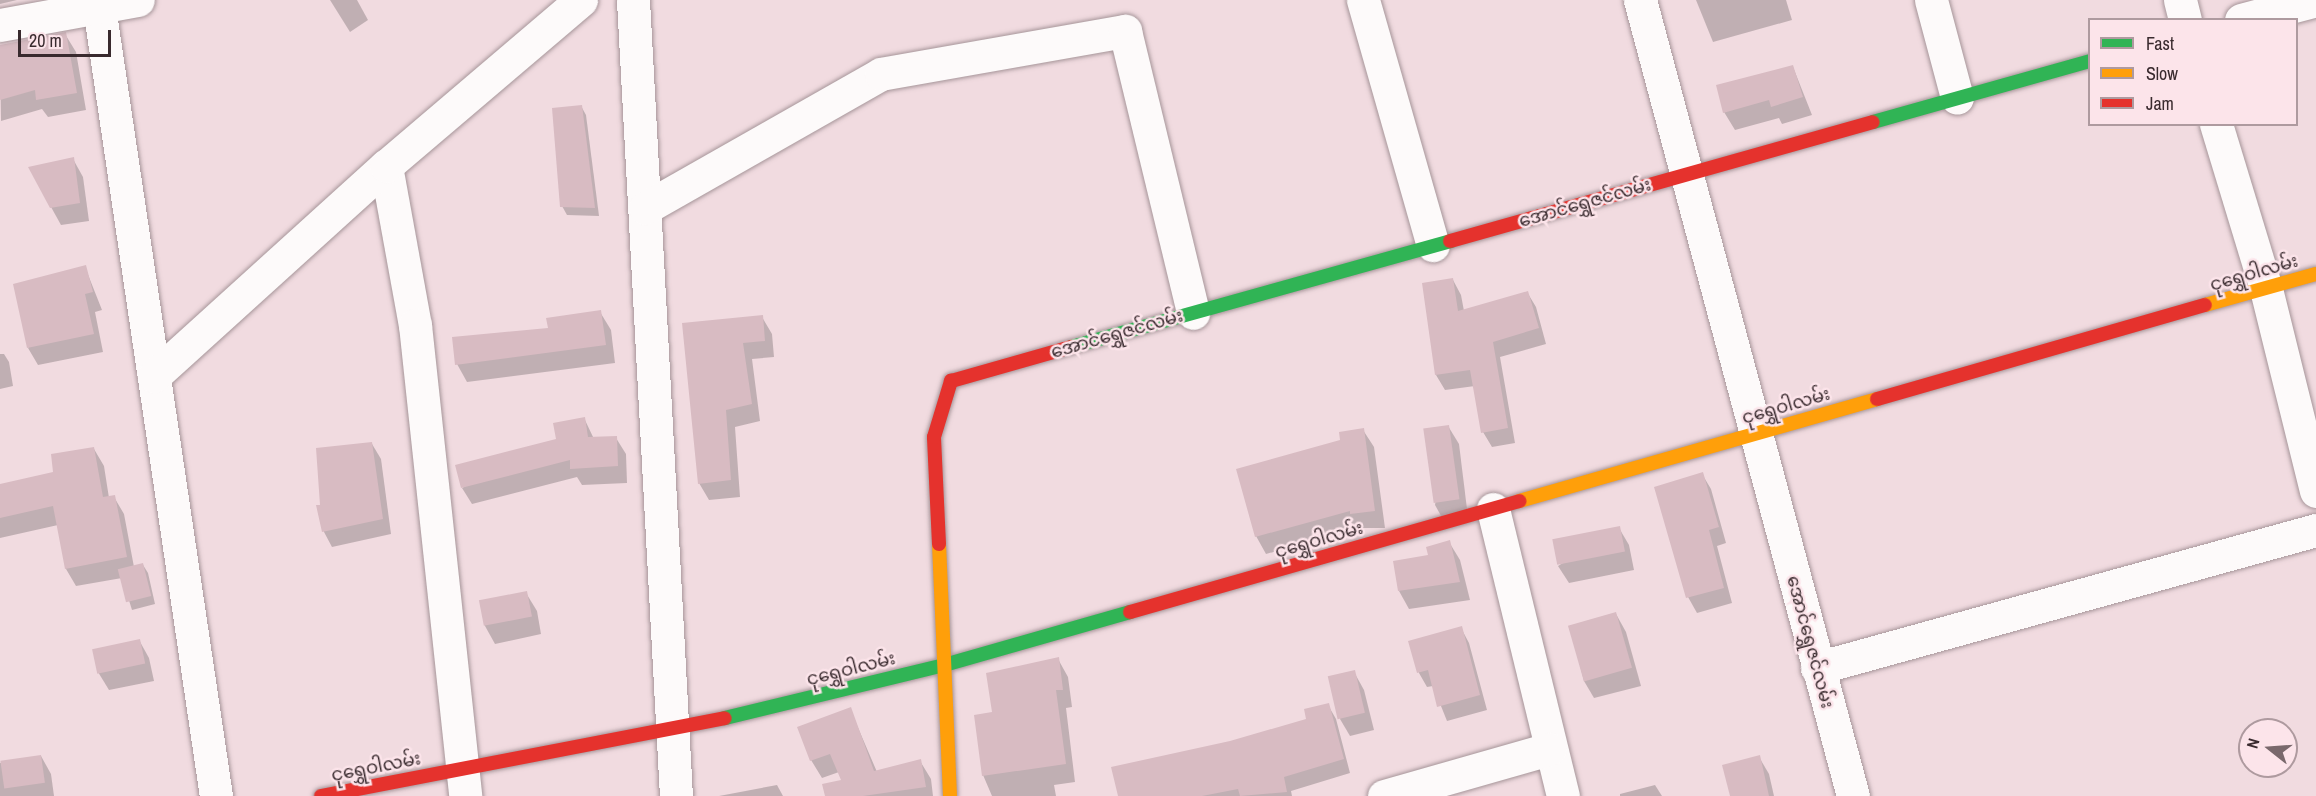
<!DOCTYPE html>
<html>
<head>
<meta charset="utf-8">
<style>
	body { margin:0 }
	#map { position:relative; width:2316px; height:796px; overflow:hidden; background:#f1dbe0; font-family:"Archivo Narrow","Noto Sans Myanmar",sans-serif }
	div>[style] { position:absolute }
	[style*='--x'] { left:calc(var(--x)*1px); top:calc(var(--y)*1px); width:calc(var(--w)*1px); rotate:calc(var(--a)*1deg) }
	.shadow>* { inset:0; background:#0003 }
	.building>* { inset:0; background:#d8bbc2; transform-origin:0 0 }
	.roads { filter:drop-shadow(0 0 2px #a69599) drop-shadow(0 0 2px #a69599) }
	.street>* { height:33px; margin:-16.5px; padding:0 16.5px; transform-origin:16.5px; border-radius:16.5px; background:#fdfafa }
	.fast>* { height:14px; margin:-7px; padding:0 7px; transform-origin:7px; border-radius:7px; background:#30b455 }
	.slow>* { height:14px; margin:-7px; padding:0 7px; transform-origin:7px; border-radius:7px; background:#ff9f0a }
	.jam>* { height:14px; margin:-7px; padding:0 7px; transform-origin:7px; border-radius:7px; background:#e5322d }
	span { translate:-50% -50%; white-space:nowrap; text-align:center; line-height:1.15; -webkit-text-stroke:5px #fce4ea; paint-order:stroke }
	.street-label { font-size:18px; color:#392a2e }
	.legend { position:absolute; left:2088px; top:18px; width:210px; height:108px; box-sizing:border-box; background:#fce4ea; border:2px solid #ae9a9f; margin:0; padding:8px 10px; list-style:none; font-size:18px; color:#392a2e }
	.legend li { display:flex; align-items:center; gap:12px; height:30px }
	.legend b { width:30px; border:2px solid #ae9a9f }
	.north { position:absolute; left:2238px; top:718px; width:60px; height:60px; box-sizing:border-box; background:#fce4ea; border:2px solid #ae9a9f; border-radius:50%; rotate:287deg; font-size:16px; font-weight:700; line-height:24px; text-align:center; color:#392a2e }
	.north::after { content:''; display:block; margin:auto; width:21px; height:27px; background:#79686c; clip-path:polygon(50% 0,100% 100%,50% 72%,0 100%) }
	.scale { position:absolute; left:18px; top:30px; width:93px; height:27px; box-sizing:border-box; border:3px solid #392a2e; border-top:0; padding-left:8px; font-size:18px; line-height:21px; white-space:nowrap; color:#392a2e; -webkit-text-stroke:4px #fce4ea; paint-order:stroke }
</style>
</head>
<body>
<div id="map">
	<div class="shadow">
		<div style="clip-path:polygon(0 0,17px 0,0 4px)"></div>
		<div style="clip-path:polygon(330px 0,357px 0,368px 20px,350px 32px)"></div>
		<div style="clip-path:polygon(1696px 0,1786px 0,1792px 20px,1713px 42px)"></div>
		<div style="clip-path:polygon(65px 34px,76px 52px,86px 110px,48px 117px,42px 109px,1px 121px,0 48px)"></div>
		<div style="clip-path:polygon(1793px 67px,1812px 115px,1782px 124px,1779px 118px,1735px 130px,1724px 112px)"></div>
		<div style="clip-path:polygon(581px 106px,586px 115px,599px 216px,567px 215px,562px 206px)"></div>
		<div style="clip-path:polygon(73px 159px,83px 177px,89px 221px,61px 225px,51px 207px)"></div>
		<div style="clip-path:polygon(85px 267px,102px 310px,95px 312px,103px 352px,38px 365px,28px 348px)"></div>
		<div style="clip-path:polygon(1453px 280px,1461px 295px,1464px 311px,1527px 292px,1536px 307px,1546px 344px,1500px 357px,1515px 443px,1492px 447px,1483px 432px,1475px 386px,1445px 390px,1436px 375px)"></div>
		<div style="clip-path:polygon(600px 312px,611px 330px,615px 363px,467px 382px,457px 364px)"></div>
		<div style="clip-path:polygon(762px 317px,772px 334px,774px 357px,752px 359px,760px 421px,735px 427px,740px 497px,709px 500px,699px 483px,683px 324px)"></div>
		<div style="clip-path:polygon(0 354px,4px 354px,9px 362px,13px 386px,0 389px)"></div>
		<div style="clip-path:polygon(584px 418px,594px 439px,616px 438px,626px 454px,627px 483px,582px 485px,577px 477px,472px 504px,462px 488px,557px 440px)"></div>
		<div style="clip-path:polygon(1448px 426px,1459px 444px,1468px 517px,1445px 523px,1435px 505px)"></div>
		<div style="clip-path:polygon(1363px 430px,1374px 447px,1385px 528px,1360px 528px,1266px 554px,1256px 536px,1342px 441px)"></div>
		<div style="clip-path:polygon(372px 444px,381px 459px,391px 534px,332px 547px,324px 532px,318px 507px)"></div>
		<div style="clip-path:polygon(94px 449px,104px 466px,109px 498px,114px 497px,124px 514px,134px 567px,143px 565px,148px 573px,155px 604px,132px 610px,122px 578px,76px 586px,66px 569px,58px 525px,0 538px,0 485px,55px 473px)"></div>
		<div style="clip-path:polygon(1702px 474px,1711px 489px,1726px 543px,1717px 546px,1732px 603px,1697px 613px,1688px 597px)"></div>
		<div style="clip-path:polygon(1619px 528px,1629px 545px,1634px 570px,1569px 583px,1558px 566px)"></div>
		<div style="clip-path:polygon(1449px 542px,1460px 560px,1470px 600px,1409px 609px,1399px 591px,1429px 556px)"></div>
		<div style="clip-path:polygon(526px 593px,537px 611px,541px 634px,495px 644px,485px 626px,480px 602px)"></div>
		<div style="clip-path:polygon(1616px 614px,1626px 632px,1641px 686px,1594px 698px,1584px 681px,1570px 626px)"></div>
		<div style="clip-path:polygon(1461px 628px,1469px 643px,1487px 710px,1447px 721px,1433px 686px,1427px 687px,1419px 673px,1410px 642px)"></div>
		<div style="clip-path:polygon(139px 640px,149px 658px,154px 681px,109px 690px,98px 672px)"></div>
		<div style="clip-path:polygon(1058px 659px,1068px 677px,1072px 707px,1066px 708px,1075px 782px,1054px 785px,1056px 796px,992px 796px,983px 775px,993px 713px)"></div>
		<div style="clip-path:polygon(1354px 672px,1364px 690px,1374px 730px,1350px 736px,1340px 719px)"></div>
		<div style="clip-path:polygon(1328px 705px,1336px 719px,1350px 773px,1291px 791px,1292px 796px,1120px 796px,1308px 720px)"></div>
		<div style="clip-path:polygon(850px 709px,877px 772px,920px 761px,931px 779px,933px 796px,849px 796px,839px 772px,822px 778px,811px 760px)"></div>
		<div style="clip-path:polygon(41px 756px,51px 774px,54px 796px,0 796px,0 763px)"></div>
		<div style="clip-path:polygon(1759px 757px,1769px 774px,1774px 796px,1730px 796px)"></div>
		<div style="clip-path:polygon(777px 785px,783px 796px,719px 796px)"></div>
		<div style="clip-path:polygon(1655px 785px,1662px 796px,1620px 796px,1620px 794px)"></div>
	</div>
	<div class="building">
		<div style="clip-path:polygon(66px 32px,77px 93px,36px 100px,35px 90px,0 100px,0 45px)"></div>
		<div style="clip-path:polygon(1793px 65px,1803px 97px,1771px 107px,1769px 100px,1723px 113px,1716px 85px)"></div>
		<div style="clip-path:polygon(582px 105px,595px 208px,560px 207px,552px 108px)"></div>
		<div style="clip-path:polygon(74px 157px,80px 203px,50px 208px,28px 167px)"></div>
		<div style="clip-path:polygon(86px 265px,93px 292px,85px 294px,94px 334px,27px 348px,13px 284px)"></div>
		<div style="clip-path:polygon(1453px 278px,1458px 311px,1528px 291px,1539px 328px,1493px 342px,1508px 428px,1481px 433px,1470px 370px,1435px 375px,1422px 283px)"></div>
		<div style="clip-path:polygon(601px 310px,606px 345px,455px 365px,452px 337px,548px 328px,546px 318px)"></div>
		<div style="clip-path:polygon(763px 315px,765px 341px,743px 343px,752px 404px,726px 410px,731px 480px,698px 484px,682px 323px)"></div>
		<div style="clip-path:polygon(585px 417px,588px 437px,617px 436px,618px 466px,570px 469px,570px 460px,461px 488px,455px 465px,556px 439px,553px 423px)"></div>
		<div style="left:1449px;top:425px;width:75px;height:26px;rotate:82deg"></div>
		<div style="clip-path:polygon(1364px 428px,1375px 511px,1350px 514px,1350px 511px,1255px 537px,1236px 469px,1340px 440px,1339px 432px)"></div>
		<div style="clip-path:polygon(372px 442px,383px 519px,322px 532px,316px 505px,320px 505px,316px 448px)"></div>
		<div style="clip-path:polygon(94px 447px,103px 497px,115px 495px,127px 557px,65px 569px,53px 506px,0 518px,0 484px,53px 472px,51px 454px)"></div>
		<div style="clip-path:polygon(1703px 472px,1719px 527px,1709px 530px,1724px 588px,1686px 598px,1654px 487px)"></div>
		<div style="left:1620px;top:526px;width:26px;height:69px;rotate:79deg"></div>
		<div style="clip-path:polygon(1450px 540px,1460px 582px,1398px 591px,1393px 561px,1428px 555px,1426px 547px)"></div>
		<div style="left:143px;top:563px;width:34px;height:26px;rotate:76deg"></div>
		<div style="left:527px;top:591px;width:26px;height:49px;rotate:79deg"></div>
		<div style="left:1616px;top:612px;width:58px;height:50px;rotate:74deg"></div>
		<div style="clip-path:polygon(1462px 626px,1480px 695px,1437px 707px,1428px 670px,1417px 673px,1408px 641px)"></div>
		<div style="left:140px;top:639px;width:25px;height:49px;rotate:78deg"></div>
		<div style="clip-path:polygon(1059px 657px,1063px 690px,1056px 690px,1066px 764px,982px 776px,974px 715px,992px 712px,986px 673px)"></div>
		<div style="left:1355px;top:670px;width:44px;height:28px;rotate:77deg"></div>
		<div style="clip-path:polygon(1329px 703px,1344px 759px,1284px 777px,1287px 792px,1240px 796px,1238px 789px,1202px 796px,1118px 796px,1111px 767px,1230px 741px,1306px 719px,1304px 709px)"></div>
		<div style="clip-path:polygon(851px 707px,874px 771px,921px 759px,926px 787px,863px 796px,825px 796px,822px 784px,841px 780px,830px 754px,810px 761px,797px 727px)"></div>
		<div style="left:41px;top:755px;width:28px;height:41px;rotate:82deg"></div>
		<div style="clip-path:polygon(1760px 755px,1769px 796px,1730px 796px,1722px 765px)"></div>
	</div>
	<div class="roads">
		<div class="street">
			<div style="--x:98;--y:0;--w:805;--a:81.57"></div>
			<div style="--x:633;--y:0;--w:797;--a:86.91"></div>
			<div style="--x:1363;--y:0;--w:255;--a:74.1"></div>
			<div style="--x:1640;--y:0;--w:824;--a:75.02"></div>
			<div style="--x:1931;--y:0;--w:101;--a:75.1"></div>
			<div style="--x:2180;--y:0;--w:21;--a:76"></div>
			<div style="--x:2241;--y:20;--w:78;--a:-14.9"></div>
			<div style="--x:0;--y:25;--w:140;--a:-10.3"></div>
			<div style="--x:2216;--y:124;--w:172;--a:73.1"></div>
			<div style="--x:2266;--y:289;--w:208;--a:76.1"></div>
			<div style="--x:386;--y:166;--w:162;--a:79.7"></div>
			<div style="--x:415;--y:325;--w:474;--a:83.9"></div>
			<div style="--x:645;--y:208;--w:271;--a:-29.6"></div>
			<div style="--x:881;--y:74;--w:248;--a:-10"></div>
			<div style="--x:1125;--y:31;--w:290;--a:76.4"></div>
			<div style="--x:154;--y:376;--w:313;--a:-42.2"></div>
			<div style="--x:386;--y:166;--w:256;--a:-40.4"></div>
			<div style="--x:1493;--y:509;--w:295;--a:76.3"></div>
			<div style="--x:1817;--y:668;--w:518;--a:-15.46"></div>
			<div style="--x:1384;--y:796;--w:172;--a:-15.9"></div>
		</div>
		<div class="fast">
			<div style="--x:1873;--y:122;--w:225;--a:-15.7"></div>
			<div style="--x:1071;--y:347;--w:394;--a:-15.6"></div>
			<div style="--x:725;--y:718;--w:225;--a:-13.6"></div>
			<div style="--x:944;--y:665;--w:193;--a:-15.9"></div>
		</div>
		<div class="slow">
			<div style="--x:2205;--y:305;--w:115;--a:-15.6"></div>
			<div style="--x:1519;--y:501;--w:372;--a:-15.9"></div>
			<div style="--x:939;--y:544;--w:252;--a:87.5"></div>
		</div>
		<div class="jam">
			<div style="--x:1450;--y:241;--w:439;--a:-15.7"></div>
			<div style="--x:1877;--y:399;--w:341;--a:-16"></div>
			<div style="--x:939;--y:544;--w:107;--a:-92.7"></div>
			<div style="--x:934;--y:437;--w:59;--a:-73.1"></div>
			<div style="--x:951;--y:381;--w:125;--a:-15.8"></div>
			<div style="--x:1130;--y:612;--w:405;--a:-15.9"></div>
			<div style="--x:321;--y:796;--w:411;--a:-10.9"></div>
		</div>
	</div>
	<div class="street-label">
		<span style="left:1585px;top:203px;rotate:-16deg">အောင်ရွှေဇင်လမ်း</span>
		<span style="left:2254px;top:273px;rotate:-16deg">ငုရွှေဝါလမ်း</span>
		<span style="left:1117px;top:334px;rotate:-16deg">အောင်ရွှေဇင်လမ်း</span>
		<span style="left:1786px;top:406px;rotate:-16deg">ငုရွှေဝါလမ်း</span>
		<span style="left:1319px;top:540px;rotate:-16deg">ငုရွှေဝါလမ်း</span>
		<span style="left:1810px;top:642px;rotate:75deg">အောင်ရွှေဇင်လမ်း</span>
		<span style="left:851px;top:669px;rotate:-14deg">ငုရွှေဝါလမ်း</span>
		<span style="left:376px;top:767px;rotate:-11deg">ငုရွှေဝါလမ်း</span>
	</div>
	<ul class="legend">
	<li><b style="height:8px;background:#30b455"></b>Fast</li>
	<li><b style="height:8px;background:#ff9f0a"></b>Slow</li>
	<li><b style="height:8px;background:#e5322d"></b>Jam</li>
	</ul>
	<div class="north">N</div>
	<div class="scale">20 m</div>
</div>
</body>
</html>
